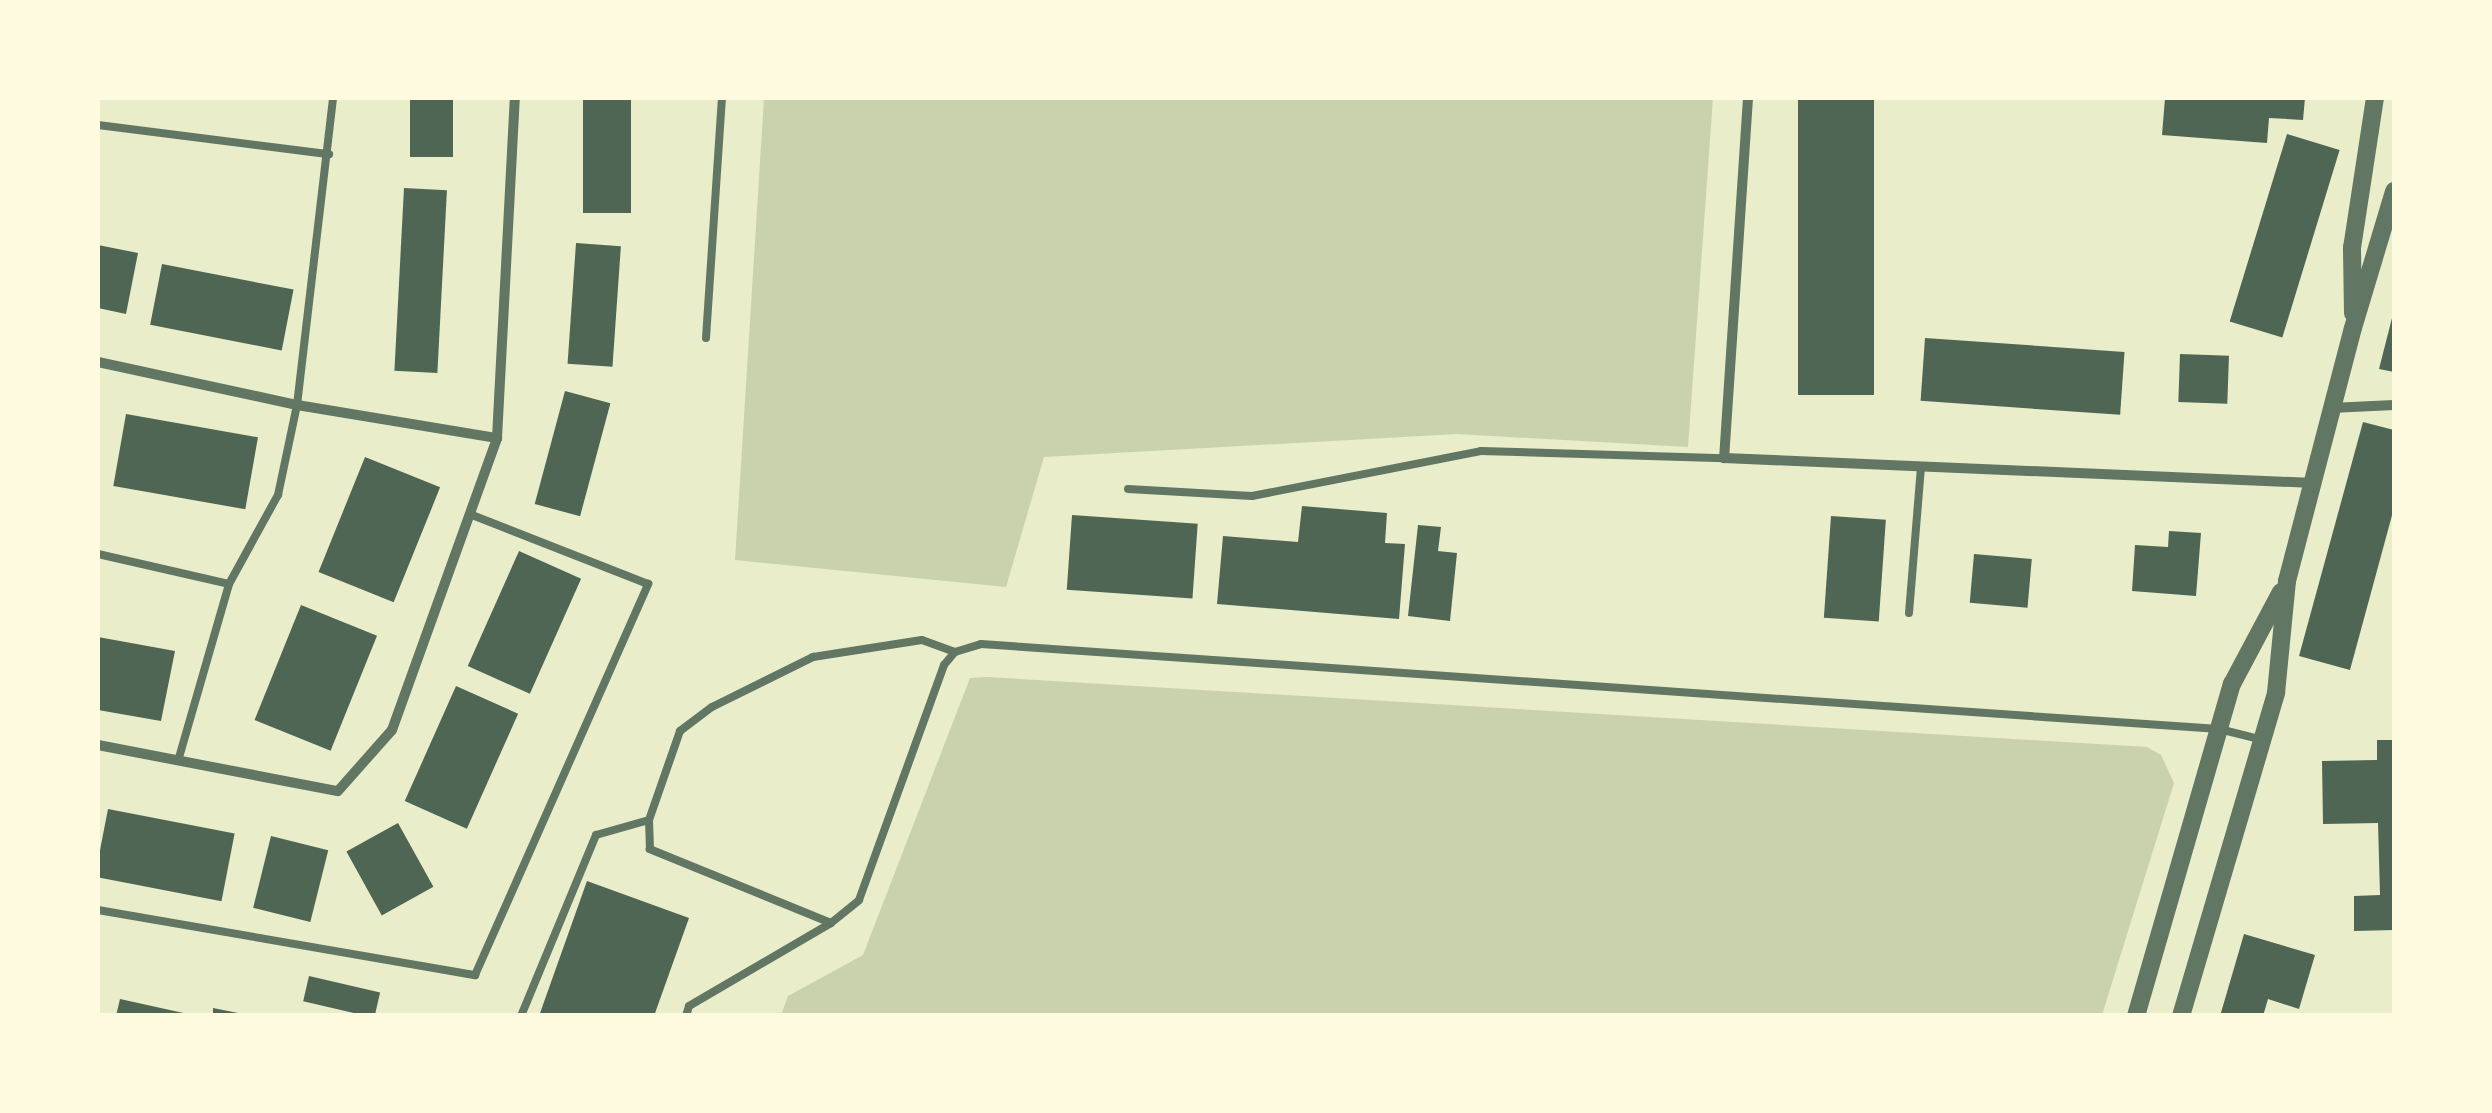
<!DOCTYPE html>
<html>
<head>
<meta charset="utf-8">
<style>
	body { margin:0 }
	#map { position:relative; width:2492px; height:1113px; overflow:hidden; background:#e9edc9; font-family:Overpass,sans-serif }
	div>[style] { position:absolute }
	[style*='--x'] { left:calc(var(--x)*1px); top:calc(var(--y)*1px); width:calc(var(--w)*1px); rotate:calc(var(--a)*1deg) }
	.green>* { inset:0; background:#cad2ad }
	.building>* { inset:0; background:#4f6655; transform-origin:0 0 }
	.service>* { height:8px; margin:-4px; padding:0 4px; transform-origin:4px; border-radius:4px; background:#617663 }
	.minor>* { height:10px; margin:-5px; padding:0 5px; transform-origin:5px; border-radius:5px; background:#617663 }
	.tertiary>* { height:18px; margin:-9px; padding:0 9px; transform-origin:9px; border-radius:9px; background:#617663 }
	span { translate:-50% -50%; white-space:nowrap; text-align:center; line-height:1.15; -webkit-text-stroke:8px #fefae0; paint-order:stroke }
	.frame { position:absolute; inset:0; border:100px solid #fefae0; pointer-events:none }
</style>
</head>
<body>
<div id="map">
	<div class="green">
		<div style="clip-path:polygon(764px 98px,1713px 98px,1688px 447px,1457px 434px,1044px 457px,1006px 587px,735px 560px)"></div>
		<div style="clip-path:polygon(987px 677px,2147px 747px,2161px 755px,2174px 783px,2102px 1015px,781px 1015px,788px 996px,863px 955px,970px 678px)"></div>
	</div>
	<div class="building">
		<div style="left:410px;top:98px;width:43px;height:59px"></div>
		<div style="left:583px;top:98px;width:48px;height:115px"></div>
		<div style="left:1798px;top:98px;width:76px;height:297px"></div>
		<div style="clip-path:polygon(2165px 98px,2305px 98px,2303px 120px,2269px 118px,2267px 143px,2162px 135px)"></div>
		<div style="left:2287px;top:134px;width:55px;height:196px;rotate:17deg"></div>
		<div style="left:404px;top:188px;width:43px;height:183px;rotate:3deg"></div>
		<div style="left:576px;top:243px;width:45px;height:121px;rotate:4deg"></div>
		<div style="clip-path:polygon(98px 245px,138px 253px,126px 314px,98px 308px)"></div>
		<div style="left:162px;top:264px;width:134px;height:62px;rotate:11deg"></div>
		<div style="clip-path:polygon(2393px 314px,2394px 314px,2394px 372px,2379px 369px)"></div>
		<div style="left:1925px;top:338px;width:200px;height:63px;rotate:4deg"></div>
		<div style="left:2180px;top:354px;width:49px;height:48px;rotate:2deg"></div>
		<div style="left:565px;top:391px;width:47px;height:117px;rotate:15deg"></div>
		<div style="left:126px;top:414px;width:134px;height:73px;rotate:10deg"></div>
		<div style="clip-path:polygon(2363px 422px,2394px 430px,2394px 508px,2350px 670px,2299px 656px)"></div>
		<div style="left:365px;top:457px;width:81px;height:124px;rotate:22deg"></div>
		<div style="clip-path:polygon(1302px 506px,1387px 513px,1385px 543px,1405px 544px,1399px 619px,1217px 604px,1223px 536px,1298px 542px)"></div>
		<div style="left:1072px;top:515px;width:126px;height:75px;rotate:4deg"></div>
		<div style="left:1831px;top:516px;width:55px;height:102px;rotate:4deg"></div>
		<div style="clip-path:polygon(1418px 525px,1441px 527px,1438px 551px,1457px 553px,1450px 621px,1408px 616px)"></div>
		<div style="clip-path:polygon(2169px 531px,2201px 533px,2196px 596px,2132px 591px,2135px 545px,2168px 547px)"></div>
		<div style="left:519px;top:551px;width:68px;height:126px;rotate:24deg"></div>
		<div style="left:1974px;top:554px;width:58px;height:49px;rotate:5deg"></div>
		<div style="left:301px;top:605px;width:82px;height:124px;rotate:22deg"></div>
		<div style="clip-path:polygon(98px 637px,175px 651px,161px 721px,98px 710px)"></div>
		<div style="left:456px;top:686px;width:68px;height:126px;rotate:24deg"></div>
		<div style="clip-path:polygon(2377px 740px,2394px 740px,2394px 930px,2354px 931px,2354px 896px,2380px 895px,2378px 823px,2323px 824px,2322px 761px,2377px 760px)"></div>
		<div style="left:108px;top:809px;width:129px;height:69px;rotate:11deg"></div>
		<div style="left:398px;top:823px;width:73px;height:59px;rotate:61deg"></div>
		<div style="left:271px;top:836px;width:59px;height:74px;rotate:14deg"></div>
		<div style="clip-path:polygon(587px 881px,689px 918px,654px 1016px,539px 1016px)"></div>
		<div style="clip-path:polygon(2244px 934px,2315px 955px,2299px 1009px,2268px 999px,2263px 1016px,2220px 1016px)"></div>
		<div style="left:309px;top:976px;width:73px;height:26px;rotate:13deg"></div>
		<div style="clip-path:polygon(120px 999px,188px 1014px,188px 1016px,116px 1016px)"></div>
		<div style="clip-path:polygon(213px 1008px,243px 1014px,243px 1016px,213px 1016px)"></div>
	</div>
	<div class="service">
		<div style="--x:98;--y:125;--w:233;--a:7.2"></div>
		<div style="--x:706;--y:338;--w:241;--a:-86.2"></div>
		<div style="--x:1128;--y:489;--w:124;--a:3.2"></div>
		<div style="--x:1252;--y:496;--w:233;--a:-11.1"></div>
		<div style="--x:1481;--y:451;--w:243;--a:1.7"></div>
		<div style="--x:98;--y:554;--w:134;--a:12.9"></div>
		<div style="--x:1909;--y:613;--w:146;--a:-85.3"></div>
		<div style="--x:178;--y:761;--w:184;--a:-73.9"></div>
		<div style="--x:229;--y:584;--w:102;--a:-61.2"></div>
		<div style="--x:278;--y:495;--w:92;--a:-78.1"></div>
		<div style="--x:297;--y:405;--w:309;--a:-83.3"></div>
		<div style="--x:98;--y:910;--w:383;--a:9.8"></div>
		<div style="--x:475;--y:975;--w:428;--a:-66.1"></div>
		<div style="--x:648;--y:584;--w:189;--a:-158.6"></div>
		<div style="--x:831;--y:923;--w:196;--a:-157.8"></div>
		<div style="--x:650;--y:849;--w:29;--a:-92"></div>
		<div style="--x:649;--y:820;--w:94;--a:-70.8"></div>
		<div style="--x:680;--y:731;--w:40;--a:-37"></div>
		<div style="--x:712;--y:707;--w:113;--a:-26.3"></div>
		<div style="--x:813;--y:657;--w:110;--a:-8.9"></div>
		<div style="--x:922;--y:640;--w:35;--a:20"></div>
		<div style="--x:521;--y:1016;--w:196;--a:-67.5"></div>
		<div style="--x:596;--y:835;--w:55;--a:-15.8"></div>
		<div style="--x:686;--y:1016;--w:10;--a:-73"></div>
		<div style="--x:689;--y:1006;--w:164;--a:-30.3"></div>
		<div style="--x:831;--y:923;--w:36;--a:-39"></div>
		<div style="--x:859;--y:900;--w:250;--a:-70.1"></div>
		<div style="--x:944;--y:665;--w:17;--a:-50"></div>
		<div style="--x:955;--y:652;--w:27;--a:-17"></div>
		<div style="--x:981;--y:644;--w:1241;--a:3.93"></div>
		<div style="--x:2219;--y:729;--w:45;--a:14"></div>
	</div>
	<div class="minor">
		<div style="--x:1748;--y:98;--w:361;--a:93.8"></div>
		<div style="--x:1724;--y:458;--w:590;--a:2.43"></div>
		<div style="--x:98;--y:362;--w:204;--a:12.2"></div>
		<div style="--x:297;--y:405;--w:203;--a:9.4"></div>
		<div style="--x:2331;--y:408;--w:63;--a:-2.7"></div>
		<div style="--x:98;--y:745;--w:244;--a:10.9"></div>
		<div style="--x:338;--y:791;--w:81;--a:-48.5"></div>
		<div style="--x:392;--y:730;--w:310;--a:-70.2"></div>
		<div style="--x:497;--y:438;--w:340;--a:-87"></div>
	</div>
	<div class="tertiary">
		<div style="--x:2353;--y:313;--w:65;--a:-90.9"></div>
		<div style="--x:2352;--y:248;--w:152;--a:-81.3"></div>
		<div style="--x:2136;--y:1016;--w:346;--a:-73.9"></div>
		<div style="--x:2232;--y:684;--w:104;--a:-62"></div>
		<div style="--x:2181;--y:1016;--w:337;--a:-73.6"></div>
		<div style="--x:2276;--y:693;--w:113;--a:-84.4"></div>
		<div style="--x:2287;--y:581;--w:261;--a:-75.4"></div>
		<div style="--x:2353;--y:328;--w:143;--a:-73.3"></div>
	</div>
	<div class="frame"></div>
</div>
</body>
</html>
